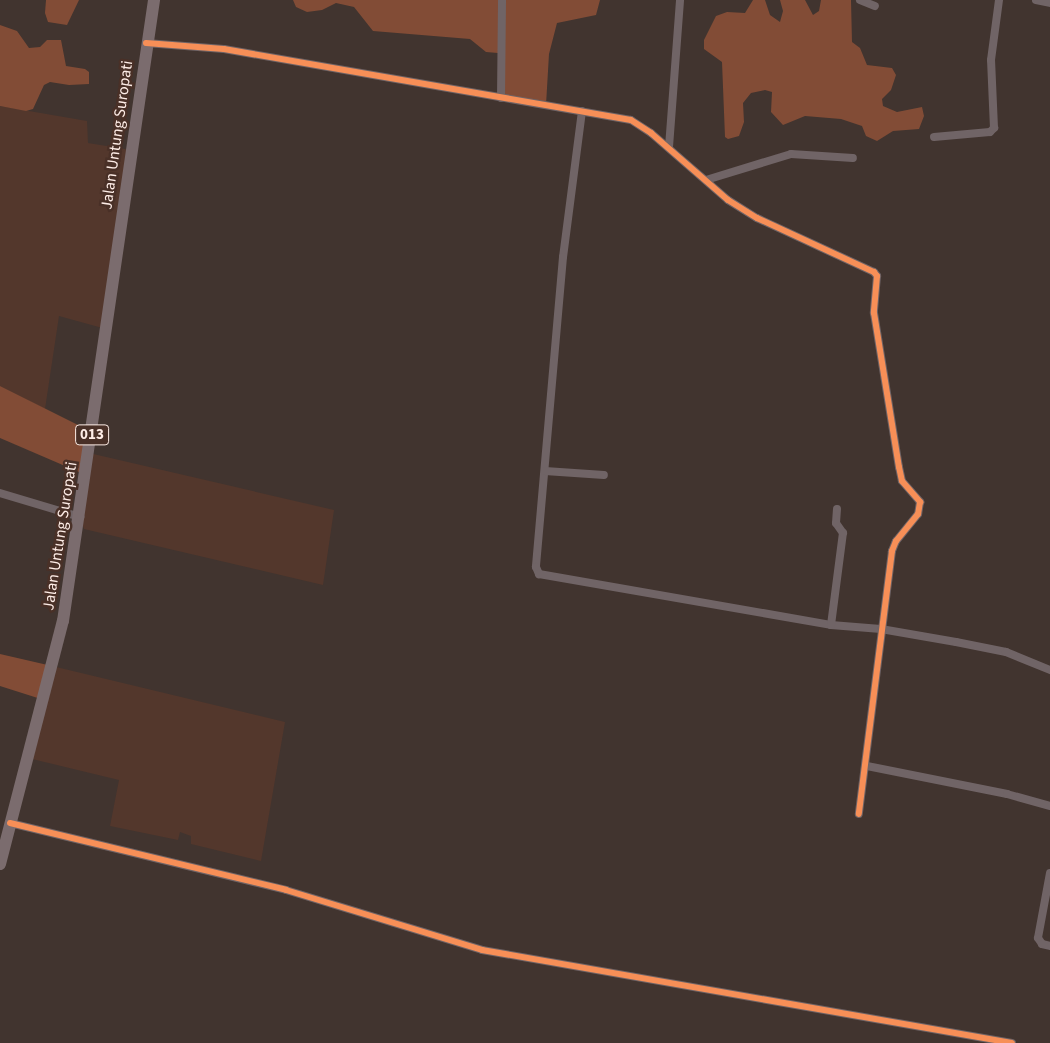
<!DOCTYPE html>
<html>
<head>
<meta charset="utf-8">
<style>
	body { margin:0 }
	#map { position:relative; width:1050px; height:1043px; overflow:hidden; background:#41342f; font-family:"Source Sans 3",sans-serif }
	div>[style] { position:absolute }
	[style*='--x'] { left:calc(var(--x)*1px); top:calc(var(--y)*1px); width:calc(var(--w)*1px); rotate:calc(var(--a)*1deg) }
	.built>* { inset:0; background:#53372c }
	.green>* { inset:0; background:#824c36 }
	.minor>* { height:8px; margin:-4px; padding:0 4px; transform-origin:4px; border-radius:4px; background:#706466 }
	.primary>* { height:12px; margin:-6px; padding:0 6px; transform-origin:6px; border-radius:6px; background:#7b6c6e }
	.cycleway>* { height:6px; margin:-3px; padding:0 3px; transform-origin:3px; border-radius:3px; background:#f78f57 }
	span { translate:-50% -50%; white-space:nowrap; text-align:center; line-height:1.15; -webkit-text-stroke:5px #493027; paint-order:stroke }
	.shield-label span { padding:1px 4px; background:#493027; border:1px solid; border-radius:4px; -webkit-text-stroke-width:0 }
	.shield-label { font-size:15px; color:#feede7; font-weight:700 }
	.street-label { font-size:16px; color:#feede7 }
</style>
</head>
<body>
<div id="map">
	<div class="built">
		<div style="clip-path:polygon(0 106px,87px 121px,88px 143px,131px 150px,106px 329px,59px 316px,45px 409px,0 386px)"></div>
		<div style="clip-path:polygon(89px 453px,334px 510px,323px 585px,84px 529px,80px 517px)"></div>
		<div style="clip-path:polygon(52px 666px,285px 722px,261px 861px,191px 844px,191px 836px,180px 832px,178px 840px,110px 826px,119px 780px,28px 758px)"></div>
	</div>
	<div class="green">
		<div style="clip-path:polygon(46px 0,79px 0,67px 25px,48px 22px,45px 13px)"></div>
		<div style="clip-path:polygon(293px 0,600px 0,596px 15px,557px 23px,549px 54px,546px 105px,501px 98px,498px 53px,486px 52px,470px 39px,373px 31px,354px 7px,336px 3px,322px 10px,307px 12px,296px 7px)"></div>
		<div style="clip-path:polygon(753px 0,765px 0,770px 15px,780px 22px,783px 11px,780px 0,805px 0,813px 15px,819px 11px,821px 0,851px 0,852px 42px,860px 48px,867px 65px,892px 68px,896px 75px,891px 90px,882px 99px,883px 106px,897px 112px,922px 107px,924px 116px,919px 129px,893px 131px,877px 141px,866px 136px,862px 126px,841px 119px,805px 116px,783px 125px,771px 112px,772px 92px,765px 90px,751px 93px,743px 103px,744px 122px,739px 136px,728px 139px,725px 137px,722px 62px,704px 49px,704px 40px,716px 16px,727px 12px,745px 13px)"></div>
		<div style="clip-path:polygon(0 25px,17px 31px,29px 48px,40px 47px,47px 40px,61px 40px,66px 66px,85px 69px,89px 72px,89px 84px,69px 85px,50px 82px,44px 85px,33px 109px,26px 111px,0 106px)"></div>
		<div style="clip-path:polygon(0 386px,92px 432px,86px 475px,0 438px)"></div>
		<div style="clip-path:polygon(0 654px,52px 666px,44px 700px,0 686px)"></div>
	</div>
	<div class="minor">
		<div style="--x:860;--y:0;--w:16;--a:22"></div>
		<div style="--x:1036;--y:0;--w:14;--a:12"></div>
		<div style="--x:146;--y:43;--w:78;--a:4.4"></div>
		<div style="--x:224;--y:49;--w:413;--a:9.9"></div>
		<div style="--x:631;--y:120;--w:24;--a:33"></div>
		<div style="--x:651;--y:133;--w:102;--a:41"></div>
		<div style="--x:728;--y:200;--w:34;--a:32"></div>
		<div style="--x:757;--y:218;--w:129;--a:24.8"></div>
		<div style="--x:874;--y:272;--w:5;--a:53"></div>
		<div style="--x:877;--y:276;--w:37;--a:95"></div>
		<div style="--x:874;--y:313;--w:156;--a:80.8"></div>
		<div style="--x:899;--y:467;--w:14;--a:78"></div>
		<div style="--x:902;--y:481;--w:28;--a:49"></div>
		<div style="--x:920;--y:502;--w:12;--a:99"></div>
		<div style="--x:918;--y:514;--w:35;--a:129"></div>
		<div style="--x:896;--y:541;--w:11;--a:112"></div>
		<div style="--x:892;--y:551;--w:265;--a:97.2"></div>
		<div style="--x:501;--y:98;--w:98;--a:-89.4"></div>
		<div style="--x:582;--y:111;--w:147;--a:97.4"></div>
		<div style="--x:563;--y:257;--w:311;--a:95"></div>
		<div style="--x:536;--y:567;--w:8;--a:67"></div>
		<div style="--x:539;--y:574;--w:296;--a:9.9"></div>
		<div style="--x:831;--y:625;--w:50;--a:4.6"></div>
		<div style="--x:881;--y:629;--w:76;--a:9.8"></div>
		<div style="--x:956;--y:642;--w:51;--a:11.3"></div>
		<div style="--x:1006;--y:652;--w:48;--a:22.2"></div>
		<div style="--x:934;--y:137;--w:56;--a:-5.1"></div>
		<div style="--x:990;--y:132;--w:6;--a:-45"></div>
		<div style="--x:994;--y:128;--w:68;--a:-92.5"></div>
		<div style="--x:991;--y:60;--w:61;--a:-82.4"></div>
		<div style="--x:669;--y:147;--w:147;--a:-85.7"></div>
		<div style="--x:706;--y:180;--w:89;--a:-17"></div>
		<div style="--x:791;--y:154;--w:62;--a:3.7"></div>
		<div style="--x:545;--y:471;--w:59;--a:3.9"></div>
		<div style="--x:0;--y:493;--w:84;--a:16.7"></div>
		<div style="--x:831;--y:625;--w:93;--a:-82.6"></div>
		<div style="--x:843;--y:533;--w:12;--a:-125"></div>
		<div style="--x:836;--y:523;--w:14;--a:-86"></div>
		<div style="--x:867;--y:766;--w:143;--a:11.3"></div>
		<div style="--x:1007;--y:794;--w:45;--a:15.6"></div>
		<div style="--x:10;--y:823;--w:284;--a:13.6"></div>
		<div style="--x:286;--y:890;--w:205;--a:17"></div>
		<div style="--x:482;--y:950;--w:538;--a:9.95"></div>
		<div style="--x:1050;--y:873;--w:66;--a:100.5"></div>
		<div style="--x:1038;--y:938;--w:7;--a:56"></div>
		<div style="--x:1042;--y:944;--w:8;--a:14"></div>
	</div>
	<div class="primary">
		<div style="--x:0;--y:864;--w:251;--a:-75.5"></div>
		<div style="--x:63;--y:621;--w:628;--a:-81.66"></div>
	</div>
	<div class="cycleway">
		<div style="--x:146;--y:43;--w:78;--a:4.4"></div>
		<div style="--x:224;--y:49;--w:413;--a:9.9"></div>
		<div style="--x:631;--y:120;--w:24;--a:33"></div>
		<div style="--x:651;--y:133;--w:102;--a:41"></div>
		<div style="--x:728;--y:200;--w:34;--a:32"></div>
		<div style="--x:757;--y:218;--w:129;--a:24.8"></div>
		<div style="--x:874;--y:272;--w:5;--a:53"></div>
		<div style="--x:877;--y:276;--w:37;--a:95"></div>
		<div style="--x:874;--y:313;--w:156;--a:80.8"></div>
		<div style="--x:899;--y:467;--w:14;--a:78"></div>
		<div style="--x:902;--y:481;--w:28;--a:49"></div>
		<div style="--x:920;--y:502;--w:12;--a:99"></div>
		<div style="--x:918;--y:514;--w:35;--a:129"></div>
		<div style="--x:896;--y:541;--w:11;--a:112"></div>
		<div style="--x:892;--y:551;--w:265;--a:97.2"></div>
		<div style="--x:10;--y:823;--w:284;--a:13.6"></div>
		<div style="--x:286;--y:890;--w:205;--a:17"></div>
		<div style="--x:482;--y:950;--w:538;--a:9.95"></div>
	</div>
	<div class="shield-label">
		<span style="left:92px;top:435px">013</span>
	</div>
	<div class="street-label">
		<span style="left:117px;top:135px;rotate:-82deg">Jalan Untung Suropati</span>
		<span style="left:60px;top:536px;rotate:-81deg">Jalan Untung Suropati</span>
	</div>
</div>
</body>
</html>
